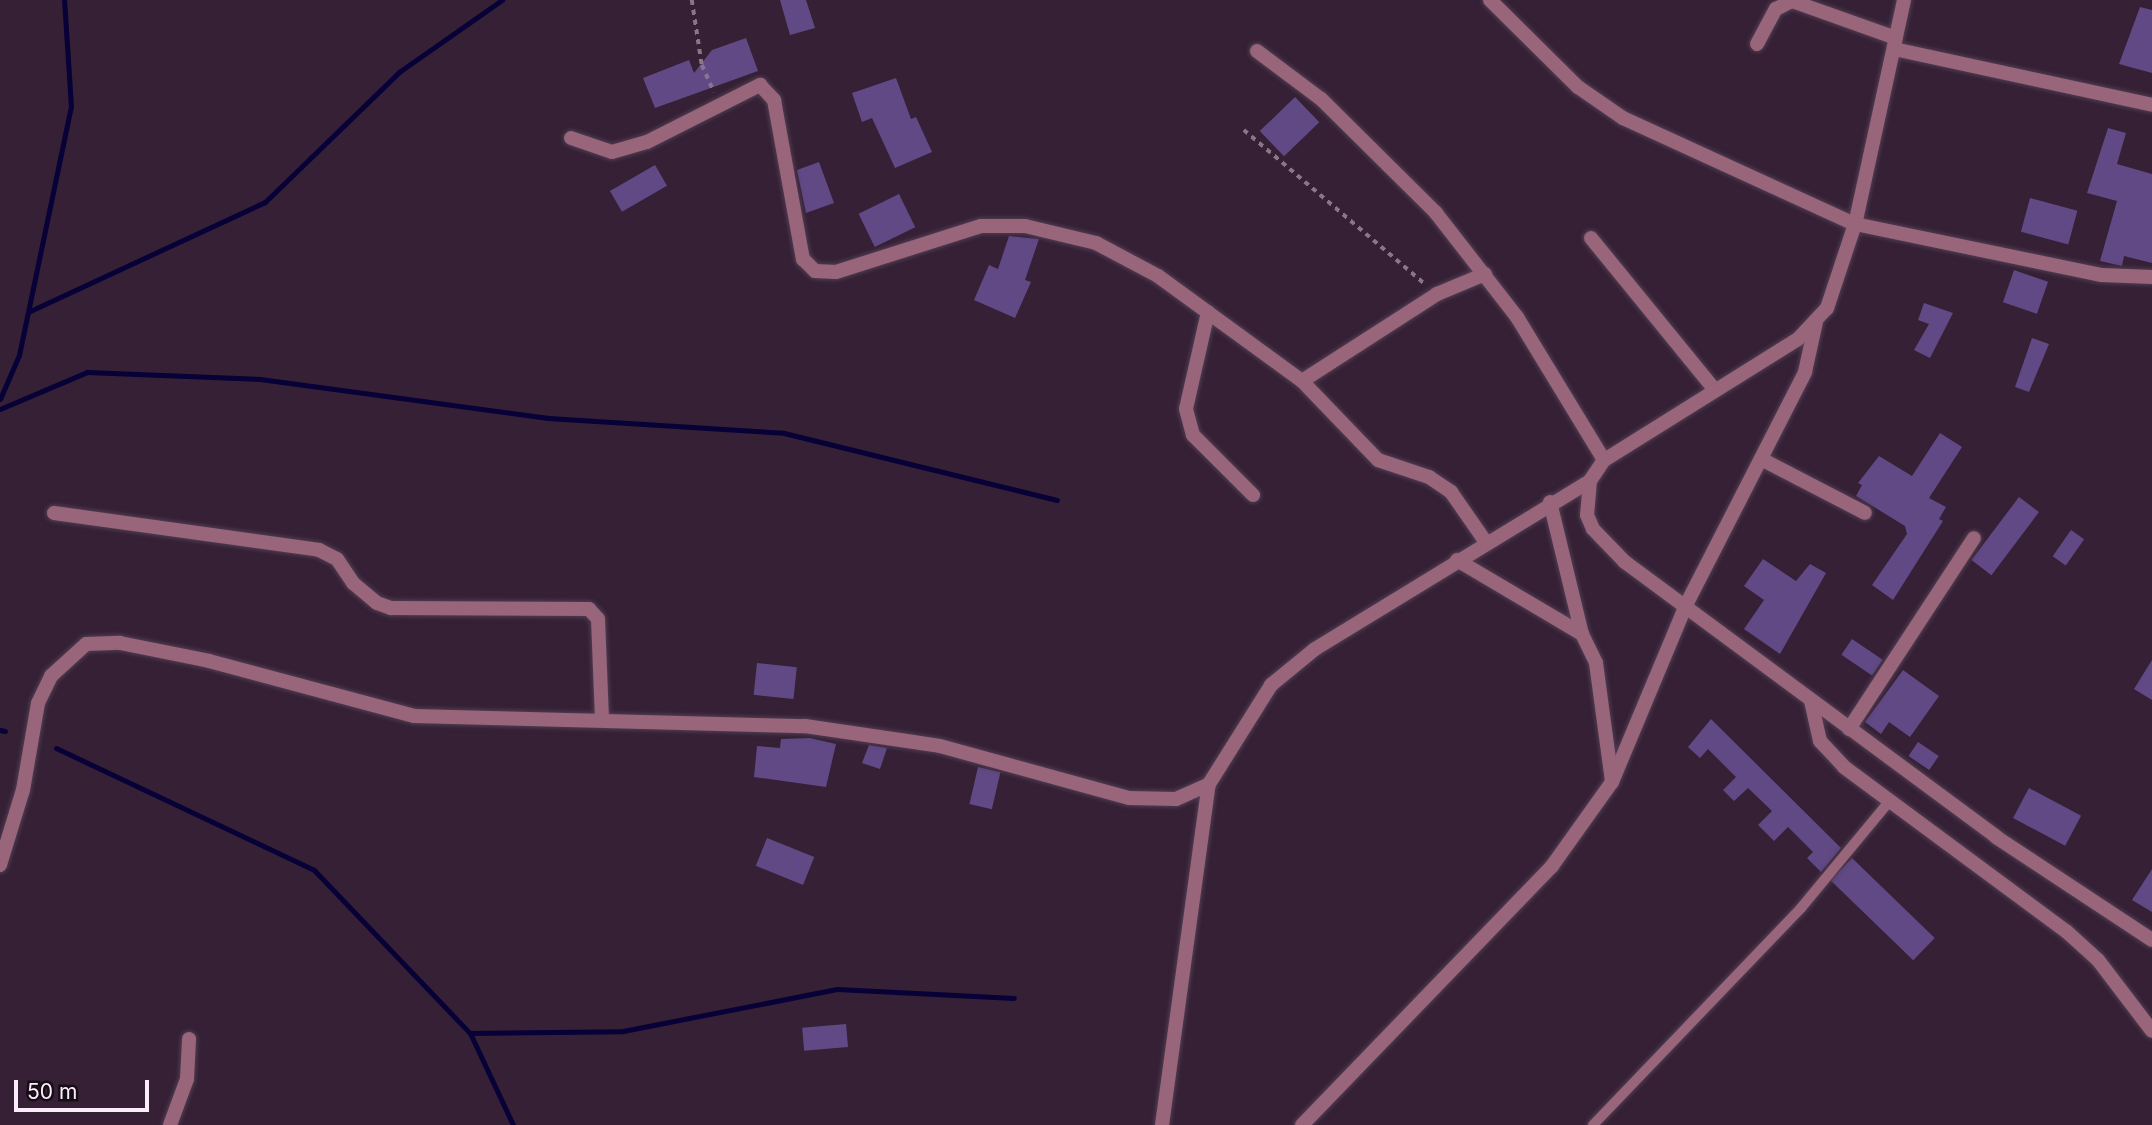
<!DOCTYPE html>
<html>
<head>
<meta charset="utf-8">
<style>
	body { margin:0 }
	#map { position:relative; width:2152px; height:1125px; overflow:hidden; background:#352035; font-family:Inter,sans-serif }
	div>[style] { position:absolute }
	[style*='--x'] { left:calc(var(--x)*1px); top:calc(var(--y)*1px); width:calc(var(--w)*1px); rotate:calc(var(--a)*1deg) }
	.stream>* { height:5px; margin:-2.5px; padding:0 2.5px; transform-origin:2.5px; border-radius:2.5px; background:#070137 }
	.building>* { inset:0; background:#614986; transform-origin:0 0 }
	.path>* { height:3.5px; margin-top:-1.75px; transform-origin:0; background:repeating-linear-gradient(90deg,#897689 0 5px,transparent 0 10px) }
	.roads { filter:drop-shadow(0 0 2px #513d51) drop-shadow(0 0 2px #513d51) }
	.service>* { height:10px; margin:-5px; padding:0 5px; transform-origin:5px; border-radius:5px; background:#98657a }
	.minor>* { height:14px; margin:-7px; padding:0 7px; transform-origin:7px; border-radius:7px; background:#98657a }
	.tertiary>* { height:14px; margin:-7px; padding:0 7px; transform-origin:7px; border-radius:7px; background:#98657a }
	span { translate:-50% -50%; white-space:nowrap; text-align:center; line-height:1.15; -webkit-text-stroke:5px #170d17; paint-order:stroke }
	.scale { position:absolute; left:14px; top:1080px; width:135px; height:32px; box-sizing:border-box; border:4px solid #fcedfb; border-top:0; padding-left:9px; font-size:21px; line-height:24px; white-space:nowrap; color:#fcedfb; -webkit-text-stroke:5px #170d17; paint-order:stroke }
</style>
</head>
<body>
<div id="map">
	<div class="stream">
		<div style="--x:28;--y:312;--w:261;--a:-24.9"></div>
		<div style="--x:265;--y:202;--w:187;--a:-44.1"></div>
		<div style="--x:399;--y:72;--w:126;--a:-35"></div>
		<div style="--x:0;--y:399;--w:48;--a:-66.6"></div>
		<div style="--x:19;--y:355;--w:253;--a:-78.2"></div>
		<div style="--x:71;--y:107;--w:107;--a:-93.7"></div>
		<div style="--x:0;--y:409;--w:95;--a:-23"></div>
		<div style="--x:87;--y:372;--w:173;--a:2.3"></div>
		<div style="--x:260;--y:379;--w:291;--a:7.7"></div>
		<div style="--x:548;--y:418;--w:236;--a:3.6"></div>
		<div style="--x:784;--y:433;--w:281;--a:13.8"></div>
		<div style="--x:0;--y:730;--w:5;--a:11"></div>
		<div style="--x:56;--y:748;--w:285;--a:25.3"></div>
		<div style="--x:314;--y:870;--w:226;--a:46.3"></div>
		<div style="--x:470;--y:1033;--w:153;--a:-0.7"></div>
		<div style="--x:623;--y:1031;--w:218;--a:-11.1"></div>
		<div style="--x:837;--y:989;--w:177;--a:2.9"></div>
		<div style="--x:470;--y:1033;--w:102;--a:64.9"></div>
	</div>
	<div class="building">
		<div style="clip-path:polygon(780px 0,806px 0,815px 28px,790px 35px)"></div>
		<div style="clip-path:polygon(2140px 7px,2152px 10px,2152px 73px,2119px 64px)"></div>
		<div style="clip-path:polygon(746px 38px,758px 71px,655px 108px,643px 78px,689px 60px,694px 73px,712px 50px)"></div>
		<div style="clip-path:polygon(896px 78px,911px 119px,916px 117px,932px 152px,895px 168px,872px 118px,862px 122px,852px 93px)"></div>
		<div style="left:1295px;top:97px;width:35px;height:49px;rotate:46deg"></div>
		<div style="clip-path:polygon(2108px 128px,2126px 133px,2117px 164px,2152px 174px,2152px 263px,2124px 256px,2122px 266px,2100px 261px,2117px 201px,2087px 193px)"></div>
		<div style="clip-path:polygon(819px 162px,834px 203px,806px 213px,797px 170px)"></div>
		<div style="left:655px;top:165px;width:24px;height:52px;rotate:60deg"></div>
		<div style="left:899px;top:194px;width:37px;height:45px;rotate:64deg"></div>
		<div style="left:2030px;top:198px;width:49px;height:35px;rotate:15deg"></div>
		<div style="clip-path:polygon(1009px 236px,1039px 239px,1025px 280px,1031px 282px,1015px 318px,974px 300px,989px 265px,998px 269px)"></div>
		<div style="left:2014px;top:270px;width:36px;height:34px;rotate:19deg"></div>
		<div style="clip-path:polygon(1924px 303px,1953px 313px,1930px 358px,1914px 350px,1929px 324px,1918px 320px)"></div>
		<div style="clip-path:polygon(2032px 338px,2049px 344px,2029px 392px,2015px 387px)"></div>
		<div style="clip-path:polygon(1940px 433px,1962px 447px,1929px 498px,1946px 507px,1939px 519px,1943px 521px,1893px 600px,1872px 585px,1907px 534px,1905px 526px,1856px 496px,1862px 485px,1858px 483px,1879px 456px,1912px 476px)"></div>
		<div style="left:2019px;top:497px;width:25px;height:79px;rotate:37deg"></div>
		<div style="left:2071px;top:530px;width:16px;height:32px;rotate:35deg"></div>
		<div style="clip-path:polygon(1763px 559px,1796px 581px,1810px 564px,1826px 573px,1780px 654px,1744px 629px,1764px 600px,1744px 586px)"></div>
		<div style="left:1852px;top:639px;width:37px;height:19px;rotate:34deg"></div>
		<div style="clip-path:polygon(2152px 660px,2152px 700px,2134px 689px)"></div>
		<div style="left:757px;top:663px;width:40px;height:32px;rotate:6deg"></div>
		<div style="clip-path:polygon(1903px 670px,1939px 696px,1910px 737px,1889px 722px,1881px 734px,1865px 722px)"></div>
		<div style="clip-path:polygon(1711px 719px,1841px 848px,1821px 872px,1807px 858px,1813px 852px,1788px 827px,1774px 841px,1758px 825px,1772px 811px,1748px 788px,1734px 801px,1723px 790px,1736px 777px,1708px 749px,1700px 758px,1688px 747px)"></div>
		<div style="clip-path:polygon(810px 738px,836px 744px,826px 787px,754px 777px,757px 746px,780px 748px,781px 739px)"></div>
		<div style="left:1918px;top:742px;width:25px;height:17px;rotate:34deg"></div>
		<div style="clip-path:polygon(869px 745px,887px 748px,880px 769px,862px 763px)"></div>
		<div style="left:978px;top:767px;width:23px;height:38px;rotate:13deg"></div>
		<div style="left:2029px;top:788px;width:59px;height:34px;rotate:28deg"></div>
		<div style="left:767px;top:838px;width:51px;height:30px;rotate:22deg"></div>
		<div style="left:1852px;top:858px;width:115px;height:31px;rotate:44deg"></div>
		<div style="clip-path:polygon(2152px 869px,2152px 912px,2132px 900px)"></div>
		<div style="left:846px;top:1024px;width:23px;height:44px;rotate:85deg"></div>
	</div>
	<div class="path">
		<div style="--x:692;--y:0;--w:66;--a:81.3"></div>
		<div style="--x:702;--y:65;--w:30;--a:66"></div>
		<div style="--x:1244;--y:130;--w:238;--a:40.4"></div>
	</div>
	<div class="roads">
		<div class="service">
			<div style="--x:1593;--y:1125;--w:301;--a:-46.2"></div>
			<div style="--x:1801;--y:908;--w:136;--a:-50.4"></div>
		</div>
		<div class="minor">
			<div style="--x:1490;--y:0;--w:124;--a:44.7"></div>
			<div style="--x:1578;--y:87;--w:55;--a:34.6"></div>
			<div style="--x:1623;--y:118;--w:255;--a:24.6"></div>
			<div style="--x:1855;--y:224;--w:252;--a:11.7"></div>
			<div style="--x:2102;--y:275;--w:50;--a:2.3"></div>
			<div style="--x:1757;--y:44;--w:40;--a:-62"></div>
			<div style="--x:1776;--y:9;--w:18;--a:-27"></div>
			<div style="--x:1792;--y:1;--w:110;--a:19.6"></div>
			<div style="--x:1894;--y:49;--w:264;--a:12.2"></div>
			<div style="--x:1257;--y:51;--w:80;--a:36.9"></div>
			<div style="--x:1321;--y:99;--w:162;--a:44.7"></div>
			<div style="--x:1436;--y:213;--w:132;--a:52.1"></div>
			<div style="--x:1517;--y:317;--w:167;--a:58.7"></div>
			<div style="--x:571;--y:138;--w:43;--a:18.9"></div>
			<div style="--x:612;--y:152;--w:36;--a:-16"></div>
			<div style="--x:647;--y:142;--w:127;--a:-26.8"></div>
			<div style="--x:760;--y:85;--w:21;--a:47"></div>
			<div style="--x:774;--y:100;--w:162;--a:79.7"></div>
			<div style="--x:803;--y:259;--w:17;--a:45"></div>
			<div style="--x:815;--y:271;--w:21;--a:3"></div>
			<div style="--x:836;--y:272;--w:152;--a:-17.6"></div>
			<div style="--x:981;--y:226;--w:44;--a:0"></div>
			<div style="--x:1025;--y:226;--w:73;--a:13.5"></div>
			<div style="--x:1096;--y:243;--w:70;--a:28"></div>
			<div style="--x:1158;--y:276;--w:178;--a:36.1"></div>
			<div style="--x:1302;--y:381;--w:110;--a:46.1"></div>
			<div style="--x:1378;--y:460;--w:54;--a:18.4"></div>
			<div style="--x:1429;--y:477;--w:27;--a:34"></div>
			<div style="--x:1451;--y:492;--w:60;--a:55.2"></div>
			<div style="--x:1591;--y:238;--w:196;--a:50.8"></div>
			<div style="--x:1208;--y:312;--w:99;--a:102.8"></div>
			<div style="--x:1186;--y:409;--w:27;--a:75"></div>
			<div style="--x:1193;--y:435;--w:85;--a:45"></div>
			<div style="--x:1302;--y:381;--w:161;--a:-32.8"></div>
			<div style="--x:1437;--y:294;--w:52;--a:-22.6"></div>
			<div style="--x:1761;--y:459;--w:117;--a:27.4"></div>
			<div style="--x:1550;--y:502;--w:136;--a:76.4"></div>
			<div style="--x:1582;--y:634;--w:32;--a:64"></div>
			<div style="--x:1596;--y:663;--w:119;--a:82.3"></div>
			<div style="--x:54;--y:513;--w:268;--a:7.9"></div>
			<div style="--x:319;--y:550;--w:20;--a:27"></div>
			<div style="--x:337;--y:559;--w:29;--a:56"></div>
			<div style="--x:353;--y:583;--w:31;--a:40"></div>
			<div style="--x:377;--y:603;--w:15;--a:20"></div>
			<div style="--x:391;--y:608;--w:198;--a:0.3"></div>
			<div style="--x:589;--y:609;--w:13;--a:48"></div>
			<div style="--x:598;--y:619;--w:100;--a:87.7"></div>
			<div style="--x:1457;--y:560;--w:145;--a:30.6"></div>
			<div style="--x:1811;--y:701;--w:41;--a:77.3"></div>
			<div style="--x:1820;--y:741;--w:35;--a:47"></div>
			<div style="--x:1844;--y:767;--w:276;--a:36.5"></div>
			<div style="--x:2066;--y:931;--w:43;--a:42.2"></div>
			<div style="--x:2098;--y:960;--w:89;--a:52.7"></div>
			<div style="--x:1849;--y:729;--w:228;--a:-56.8"></div>
			<div style="--x:0;--y:865;--w:78;--a:-73"></div>
			<div style="--x:23;--y:790;--w:88;--a:-80.2"></div>
			<div style="--x:38;--y:703;--w:30;--a:-64"></div>
			<div style="--x:51;--y:676;--w:47;--a:-42.4"></div>
			<div style="--x:86;--y:644;--w:34;--a:-2"></div>
			<div style="--x:120;--y:643;--w:91;--a:11.4"></div>
			<div style="--x:209;--y:661;--w:212;--a:15"></div>
			<div style="--x:414;--y:716;--w:391;--a:1.5"></div>
			<div style="--x:805;--y:726;--w:136;--a:8.4"></div>
			<div style="--x:940;--y:746;--w:196;--a:15.4"></div>
			<div style="--x:1129;--y:798;--w:47;--a:1.2"></div>
			<div style="--x:1176;--y:799;--w:36;--a:-24"></div>
			<div style="--x:1209;--y:784;--w:117;--a:-57.9"></div>
			<div style="--x:1271;--y:685;--w:57;--a:-39.3"></div>
			<div style="--x:1315;--y:649;--w:322;--a:-31.4"></div>
			<div style="--x:170;--y:1125;--w:49;--a:-69.7"></div>
			<div style="--x:187;--y:1079;--w:40;--a:-87.1"></div>
			<div style="--x:1162;--y:1125;--w:344;--a:-82.2"></div>
			<div style="--x:1302;--y:1125;--w:360;--a:-46"></div>
			<div style="--x:1552;--y:866;--w:103;--a:-54.5"></div>
			<div style="--x:1612;--y:782;--w:192;--a:-67.3"></div>
			<div style="--x:1686;--y:605;--w:262;--a:-62.9"></div>
			<div style="--x:1805;--y:372;--w:51;--a:-77.6"></div>
		</div>
		<div class="tertiary">
			<div style="--x:1904;--y:0;--w:229;--a:102.3"></div>
			<div style="--x:1855;--y:224;--w:89;--a:108.4"></div>
			<div style="--x:1827;--y:308;--w:42;--a:133.1"></div>
			<div style="--x:1798;--y:339;--w:229;--a:148"></div>
			<div style="--x:1604;--y:460;--w:25;--a:124"></div>
			<div style="--x:1590;--y:481;--w:34;--a:95"></div>
			<div style="--x:1587;--y:515;--w:15;--a:67"></div>
			<div style="--x:1593;--y:529;--w:46;--a:45.9"></div>
			<div style="--x:1625;--y:562;--w:462;--a:36.5"></div>
			<div style="--x:1996;--y:837;--w:187;--a:33.4"></div>
		</div>
	</div>
	<div class="scale">50 m</div>
</div>
</body>
</html>
